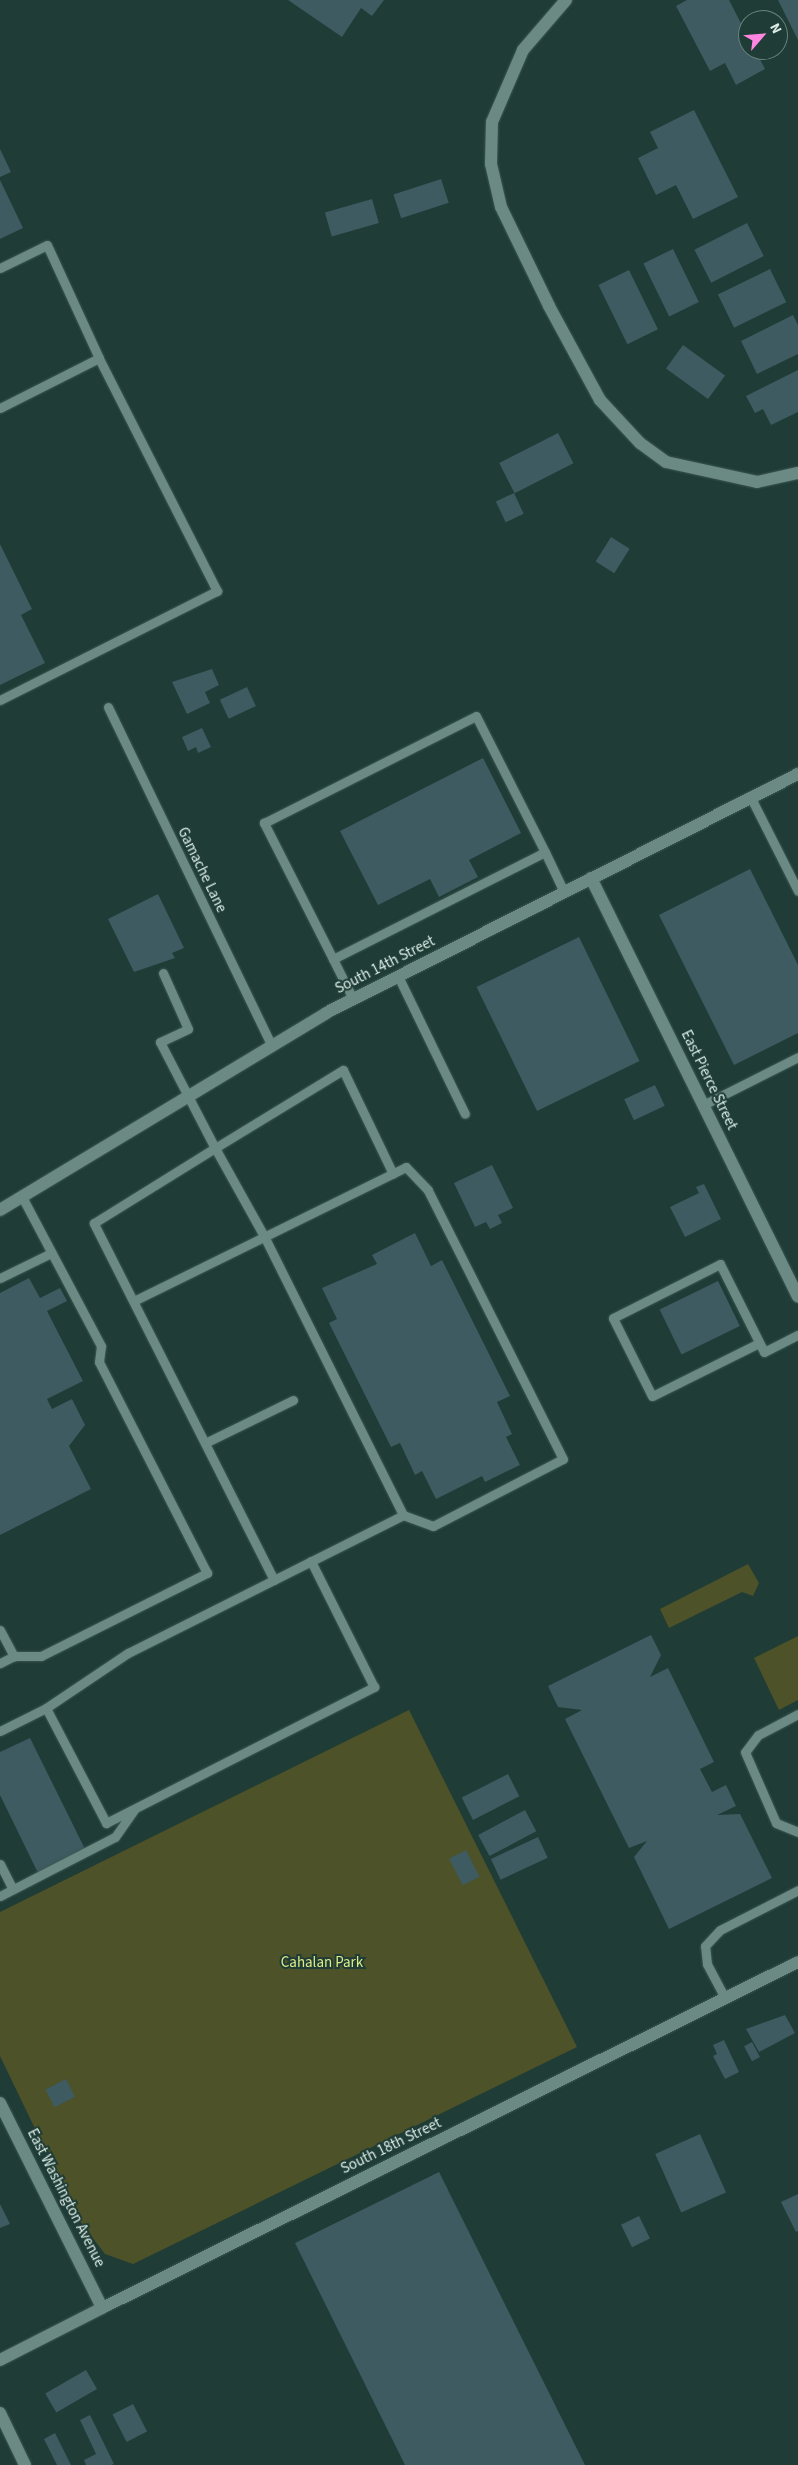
<!DOCTYPE html>
<html>
<head>
<meta charset="utf-8">
<style>
	body { margin:0 }
	#map { position:relative; width:798px; height:2465px; overflow:hidden; background:#1f3c36; font-family:"Source Sans 3",sans-serif }
	div>[style] { position:absolute }
	[style*='--x'] { left:calc(var(--x)*1px); top:calc(var(--y)*1px); width:calc(var(--w)*1px); rotate:calc(var(--a)*1deg) }
	.green>* { inset:0; background:#4d5228 }
	.building>* { inset:0; background:#3d5b61; transform-origin:0 0 }
	.roads { filter:drop-shadow(0 0 1px #3d5852) drop-shadow(0 0 1px #3d5852) }
	.service>* { height:9px; margin:-4.5px; padding:0 4.5px; transform-origin:4.5px; border-radius:4.5px; background:#6b8a83 }
	.minor>* { height:12px; margin:-6px; padding:0 6px; transform-origin:6px; border-radius:6px; background:#6b8a83 }
	.tertiary>* { height:12px; margin:-6px; padding:0 6px; transform-origin:6px; border-radius:6px; background:#6b8a83 }
	span { translate:-50% -50%; white-space:nowrap; text-align:center; line-height:1.15; -webkit-text-stroke:4px #1f3c36; paint-order:stroke }
	.street-label { font-size:15px; color:#dcede8 }
	.park-label { font-size:15px; color:#deec85 }
	.north { position:absolute; left:738px; top:10px; width:50px; height:50px; box-sizing:border-box; background:#1f3c36; border:1px solid #6b837d; border-radius:50%; rotate:63deg; font-size:14px; font-weight:700; line-height:20px; text-align:center; color:#dcede8 }
	.north::after { content:''; display:block; margin:auto; width:18px; height:22px; background:#fe85e0; clip-path:polygon(50% 0,100% 100%,50% 72%,0 100%) }
</style>
</head>
<body>
<div id="map">
	<div class="green">
		<div style="clip-path:polygon(748px 1564px,759px 1583px,753px 1596px,742px 1592px,669px 1628px,660px 1609px)"></div>
		<div style="clip-path:polygon(798px 1636px,798px 1700px,779px 1710px,754px 1658px)"></div>
		<div style="clip-path:polygon(409px 1710px,577px 2047px,133px 2264px,105px 2254px,79px 2220px,0 2056px,0 1912px)"></div>
	</div>
	<div class="building">
		<div style="clip-path:polygon(288px 0,384px 0,372px 16px,361px 8px,342px 37px)"></div>
		<div style="clip-path:polygon(687px 0,729px 0,748px 37px,748px 50px,755px 50px,765px 69px,736px 85px,725px 63px,710px 71px,676px 6px)"></div>
		<div style="clip-path:polygon(778px 0,798px 0,798px 40px)"></div>
		<div style="clip-path:polygon(694px 110px,738px 197px,693px 219px,676px 185px,656px 195px,638px 158px,658px 148px,650px 132px)"></div>
		<div style="clip-path:polygon(0 149px,11px 172px,0 177px)"></div>
		<div style="left:441px;top:179px;width:25px;height:50px;rotate:72deg"></div>
		<div style="clip-path:polygon(0 180px,23px 228px,0 239px)"></div>
		<div style="left:372px;top:199px;width:25px;height:49px;rotate:74deg"></div>
		<div style="left:747px;top:223px;width:37px;height:59px;rotate:63deg"></div>
		<div style="left:673px;top:249px;width:59px;height:33px;rotate:64deg"></div>
		<div style="left:770px;top:269px;width:37px;height:58px;rotate:64deg"></div>
		<div style="left:629px;top:270px;width:66px;height:34px;rotate:64deg"></div>
		<div style="clip-path:polygon(793px 315px,798px 325px,798px 354px,757px 374px,741px 341px)"></div>
		<div style="left:683px;top:345px;width:52px;height:29px;rotate:36deg"></div>
		<div style="clip-path:polygon(798px 370px,798px 412px,771px 425px,763px 409px,755px 413px,746px 396px)"></div>
		<div style="left:558px;top:433px;width:34px;height:66px;rotate:63deg"></div>
		<div style="left:514px;top:493px;width:23px;height:20px;rotate:65deg"></div>
		<div style="left:611px;top:537px;width:22px;height:29px;rotate:32deg"></div>
		<div style="clip-path:polygon(0 544px,32px 609px,21px 615px,45px 663px,0 685px)"></div>
		<div style="clip-path:polygon(212px 669px,219px 685px,205px 692px,210px 703px,187px 714px,172px 682px)"></div>
		<div style="left:247px;top:687px;width:21px;height:30px;rotate:65deg"></div>
		<div style="clip-path:polygon(202px 728px,211px 747px,198px 753px,196px 747px,188px 751px,182px 737px)"></div>
		<div style="clip-path:polygon(483px 758px,521px 833px,469px 860px,478px 877px,439px 897px,430px 879px,378px 905px,340px 831px)"></div>
		<div style="clip-path:polygon(750px 869px,798px 965px,798px 1033px,734px 1065px,659px 915px)"></div>
		<div style="clip-path:polygon(158px 894px,184px 948px,172px 953px,175px 958px,134px 972px,108px 919px)"></div>
		<div style="left:579px;top:937px;width:138px;height:114px;rotate:64deg"></div>
		<div style="left:655px;top:1085px;width:23px;height:34px;rotate:65deg"></div>
		<div style="clip-path:polygon(492px 1165px,513px 1208px,498px 1215px,502px 1223px,490px 1229px,486px 1222px,475px 1227px,454px 1183px)"></div>
		<div style="clip-path:polygon(704px 1184px,721px 1219px,685px 1237px,670px 1207px,699px 1193px,696px 1187px)"></div>
		<div style="clip-path:polygon(415px 1233px,431px 1266px,442px 1260px,510px 1396px,497px 1402px,512px 1434px,506px 1437px,520px 1465px,485px 1482px,482px 1476px,436px 1499px,422px 1471px,415px 1475px,400px 1443px,391px 1447px,329px 1323px,337px 1319px,322px 1288px,377px 1264px,372px 1255px)"></div>
		<div style="clip-path:polygon(29px 1278px,40px 1298px,60px 1288px,67px 1301px,47px 1311px,83px 1381px,47px 1399px,52px 1409px,72px 1399px,85px 1425px,69px 1446px,91px 1489px,0 1535px,0 1293px)"></div>
		<div style="left:718px;top:1281px;width:50px;height:65px;rotate:64deg"></div>
		<div style="clip-path:polygon(651px 1635px,661px 1655px,650px 1677px,668px 1668px,714px 1762px,700px 1769px,712px 1792px,726px 1785px,736px 1806px,717px 1815px,740px 1814px,772px 1878px,669px 1929px,634px 1857px,647px 1841px,629px 1848px,565px 1719px,582px 1710px,558px 1707px,548px 1686px)"></div>
		<div style="clip-path:polygon(30px 1738px,85px 1849px,38px 1873px,0 1795px,0 1752px)"></div>
		<div style="left:508px;top:1774px;width:25px;height:52px;rotate:63deg"></div>
		<div style="left:525px;top:1810px;width:24px;height:53px;rotate:62deg"></div>
		<div style="left:538px;top:1837px;width:23px;height:52px;rotate:65deg"></div>
		<div style="left:466px;top:1850px;width:30px;height:19px;rotate:63deg"></div>
		<div style="clip-path:polygon(785px 2015px,795px 2033px,759px 2052px,746px 2029px)"></div>
		<div style="clip-path:polygon(724px 2040px,739px 2072px,725px 2079px,713px 2056px,717px 2054px,713px 2045px)"></div>
		<div style="left:752px;top:2042px;width:17px;height:9px;rotate:62deg"></div>
		<div style="left:66px;top:2079px;width:20px;height:23px;rotate:63deg"></div>
		<div style="left:700px;top:2134px;width:64px;height:49px;rotate:66deg"></div>
		<div style="clip-path:polygon(439px 2172px,585px 2465px,405px 2465px,295px 2243px)"></div>
		<div style="clip-path:polygon(798px 2194px,798px 2231px,796px 2232px,781px 2202px)"></div>
		<div style="clip-path:polygon(0 2204px,10px 2224px,0 2228px)"></div>
		<div style="left:639px;top:2216px;width:25px;height:20px;rotate:64deg"></div>
		<div style="left:86px;top:2370px;width:22px;height:47px;rotate:60deg"></div>
		<div style="left:133px;top:2404px;width:31px;height:23px;rotate:63deg"></div>
		<div style="clip-path:polygon(90px 2415px,114px 2464px,111px 2465px,86px 2465px,84px 2460px,96px 2454px,80px 2420px)"></div>
		<div style="clip-path:polygon(55px 2433px,71px 2465px,57px 2465px,44px 2439px)"></div>
	</div>
	<div class="roads">
		<div class="service">
			<div style="--x:0;--y:268;--w:52;--a:-26.1"></div>
			<div style="--x:47;--y:245;--w:124;--a:65.3"></div>
			<div style="--x:99;--y:358;--w:111;--a:153.2"></div>
			<div style="--x:0;--y:700;--w:243;--a:-26.7"></div>
			<div style="--x:217;--y:591;--w:261;--a:-116.9"></div>
			<div style="--x:108;--y:707;--w:377;--a:64.2"></div>
			<div style="--x:751;--y:798;--w:104;--a:63.2"></div>
			<div style="--x:333;--y:959;--w:153;--a:-116.9"></div>
			<div style="--x:264;--y:823;--w:237;--a:-26.8"></div>
			<div style="--x:476;--y:716;--w:153;--a:63.1"></div>
			<div style="--x:163;--y:973;--w:61;--a:65.9"></div>
			<div style="--x:188;--y:1029;--w:31;--a:155"></div>
			<div style="--x:160;--y:1042;--w:119;--a:62.6"></div>
			<div style="--x:215;--y:1148;--w:150;--a:-31.4"></div>
			<div style="--x:343;--y:1070;--w:115;--a:64.3"></div>
			<div style="--x:398;--y:976;--w:153;--a:64.1"></div>
			<div style="--x:353;--y:999;--w:45;--a:-116.6"></div>
			<div style="--x:333;--y:959;--w:237;--a:-26.8"></div>
			<div style="--x:545;--y:852;--w:44;--a:64.6"></div>
			<div style="--x:703;--y:1105;--w:106;--a:-26.8"></div>
			<div style="--x:0;--y:1278;--w:57;--a:-26.1"></div>
			<div style="--x:759;--y:1343;--w:119;--a:153.6"></div>
			<div style="--x:652;--y:1396;--w:87;--a:-116.6"></div>
			<div style="--x:613;--y:1318;--w:120;--a:-26.8"></div>
			<div style="--x:720;--y:1264;--w:98;--a:63.4"></div>
			<div style="--x:764;--y:1352;--w:38;--a:-27"></div>
			<div style="--x:205;--y:1443;--w:98;--a:-26"></div>
			<div style="--x:274;--y:1580;--w:400;--a:-116.8"></div>
			<div style="--x:94;--y:1223;--w:142;--a:-31.8"></div>
			<div style="--x:215;--y:1148;--w:103;--a:60.9"></div>
			<div style="--x:265;--y:1238;--w:309;--a:63.5"></div>
			<div style="--x:0;--y:1630;--w:30;--a:62"></div>
			<div style="--x:14;--y:1656;--w:16;--a:153"></div>
			<div style="--x:14;--y:1656;--w:27;--a:0"></div>
			<div style="--x:41;--y:1656;--w:186;--a:-26.6"></div>
			<div style="--x:207;--y:1573;--w:237;--a:-117.1"></div>
			<div style="--x:99;--y:1362;--w:16;--a:-83"></div>
			<div style="--x:101;--y:1346;--w:169;--a:-117.9"></div>
			<div style="--x:46;--y:1708;--w:130;--a:62.4"></div>
			<div style="--x:106;--y:1823;--w:301;--a:-26.9"></div>
			<div style="--x:374;--y:1687;--w:141;--a:-116.6"></div>
			<div style="--x:798;--y:1714;--w:45;--a:152.3"></div>
			<div style="--x:758;--y:1735;--w:21;--a:127"></div>
			<div style="--x:745;--y:1752;--w:77;--a:66.4"></div>
			<div style="--x:776;--y:1823;--w:24;--a:22"></div>
			<div style="--x:0;--y:1731;--w:51;--a:-26.6"></div>
			<div style="--x:46;--y:1708;--w:99;--a:-33.9"></div>
			<div style="--x:128;--y:1653;--w:308;--a:-26.6"></div>
			<div style="--x:403;--y:1515;--w:32;--a:20"></div>
			<div style="--x:433;--y:1526;--w:146;--a:-27.3"></div>
			<div style="--x:563;--y:1459;--w:301;--a:-116.7"></div>
			<div style="--x:428;--y:1190;--w:32;--a:-134"></div>
			<div style="--x:406;--y:1167;--w:303;--a:153.8"></div>
			<div style="--x:0;--y:1864;--w:28;--a:63"></div>
			<div style="--x:0;--y:1896;--w:129;--a:-27.2"></div>
			<div style="--x:115;--y:1837;--w:33;--a:-55"></div>
			<div style="--x:725;--y:1998;--w:38;--a:-118"></div>
			<div style="--x:707;--y:1964;--w:18;--a:-96"></div>
			<div style="--x:705;--y:1946;--w:22;--a:-47"></div>
			<div style="--x:720;--y:1930;--w:88;--a:-27.1"></div>
		</div>
		<div class="minor">
			<div style="--x:566;--y:0;--w:66;--a:130.7"></div>
			<div style="--x:523;--y:50;--w:78;--a:113.3"></div>
			<div style="--x:492;--y:122;--w:42;--a:91.4"></div>
			<div style="--x:491;--y:164;--w:44;--a:76.9"></div>
			<div style="--x:501;--y:207;--w:110;--a:64.1"></div>
			<div style="--x:549;--y:306;--w:107;--a:61.5"></div>
			<div style="--x:600;--y:400;--w:59;--a:47.1"></div>
			<div style="--x:640;--y:443;--w:32;--a:36"></div>
			<div style="--x:666;--y:462;--w:93;--a:12.4"></div>
			<div style="--x:757;--y:482;--w:42;--a:-12.4"></div>
			<div style="--x:591;--y:878;--w:467;--a:63.7"></div>
			<div style="--x:0;--y:1210;--w:381;--a:-31.1"></div>
			<div style="--x:326;--y:1013;--w:529;--a:-26.86"></div>
			<div style="--x:0;--y:2360;--w:114;--a:-27"></div>
			<div style="--x:0;--y:2413;--w:58;--a:64.3"></div>
		</div>
		<div class="tertiary">
			<div style="--x:0;--y:2103;--w:229;--a:63.5"></div>
			<div style="--x:102;--y:2308;--w:777;--a:-26.43"></div>
		</div>
	</div>
	<div class="street-label">
		<span style="left:202px;top:870px;rotate:64deg">Gamache Lane</span>
		<span style="left:385px;top:965px;rotate:-27deg">South 14th Street</span>
		<span style="left:709px;top:1080px;rotate:64deg">East Pierce Street</span>
		<span style="left:391px;top:2146px;rotate:-26deg">South 18th Street</span>
		<span style="left:66px;top:2198px;rotate:63deg">East Washington Avenue</span>
	</div>
	<div class="park-label">
		<span style="left:322px;top:1963px">Cahalan Park</span>
	</div>
	<div class="north">N</div>
</div>
</body>
</html>
